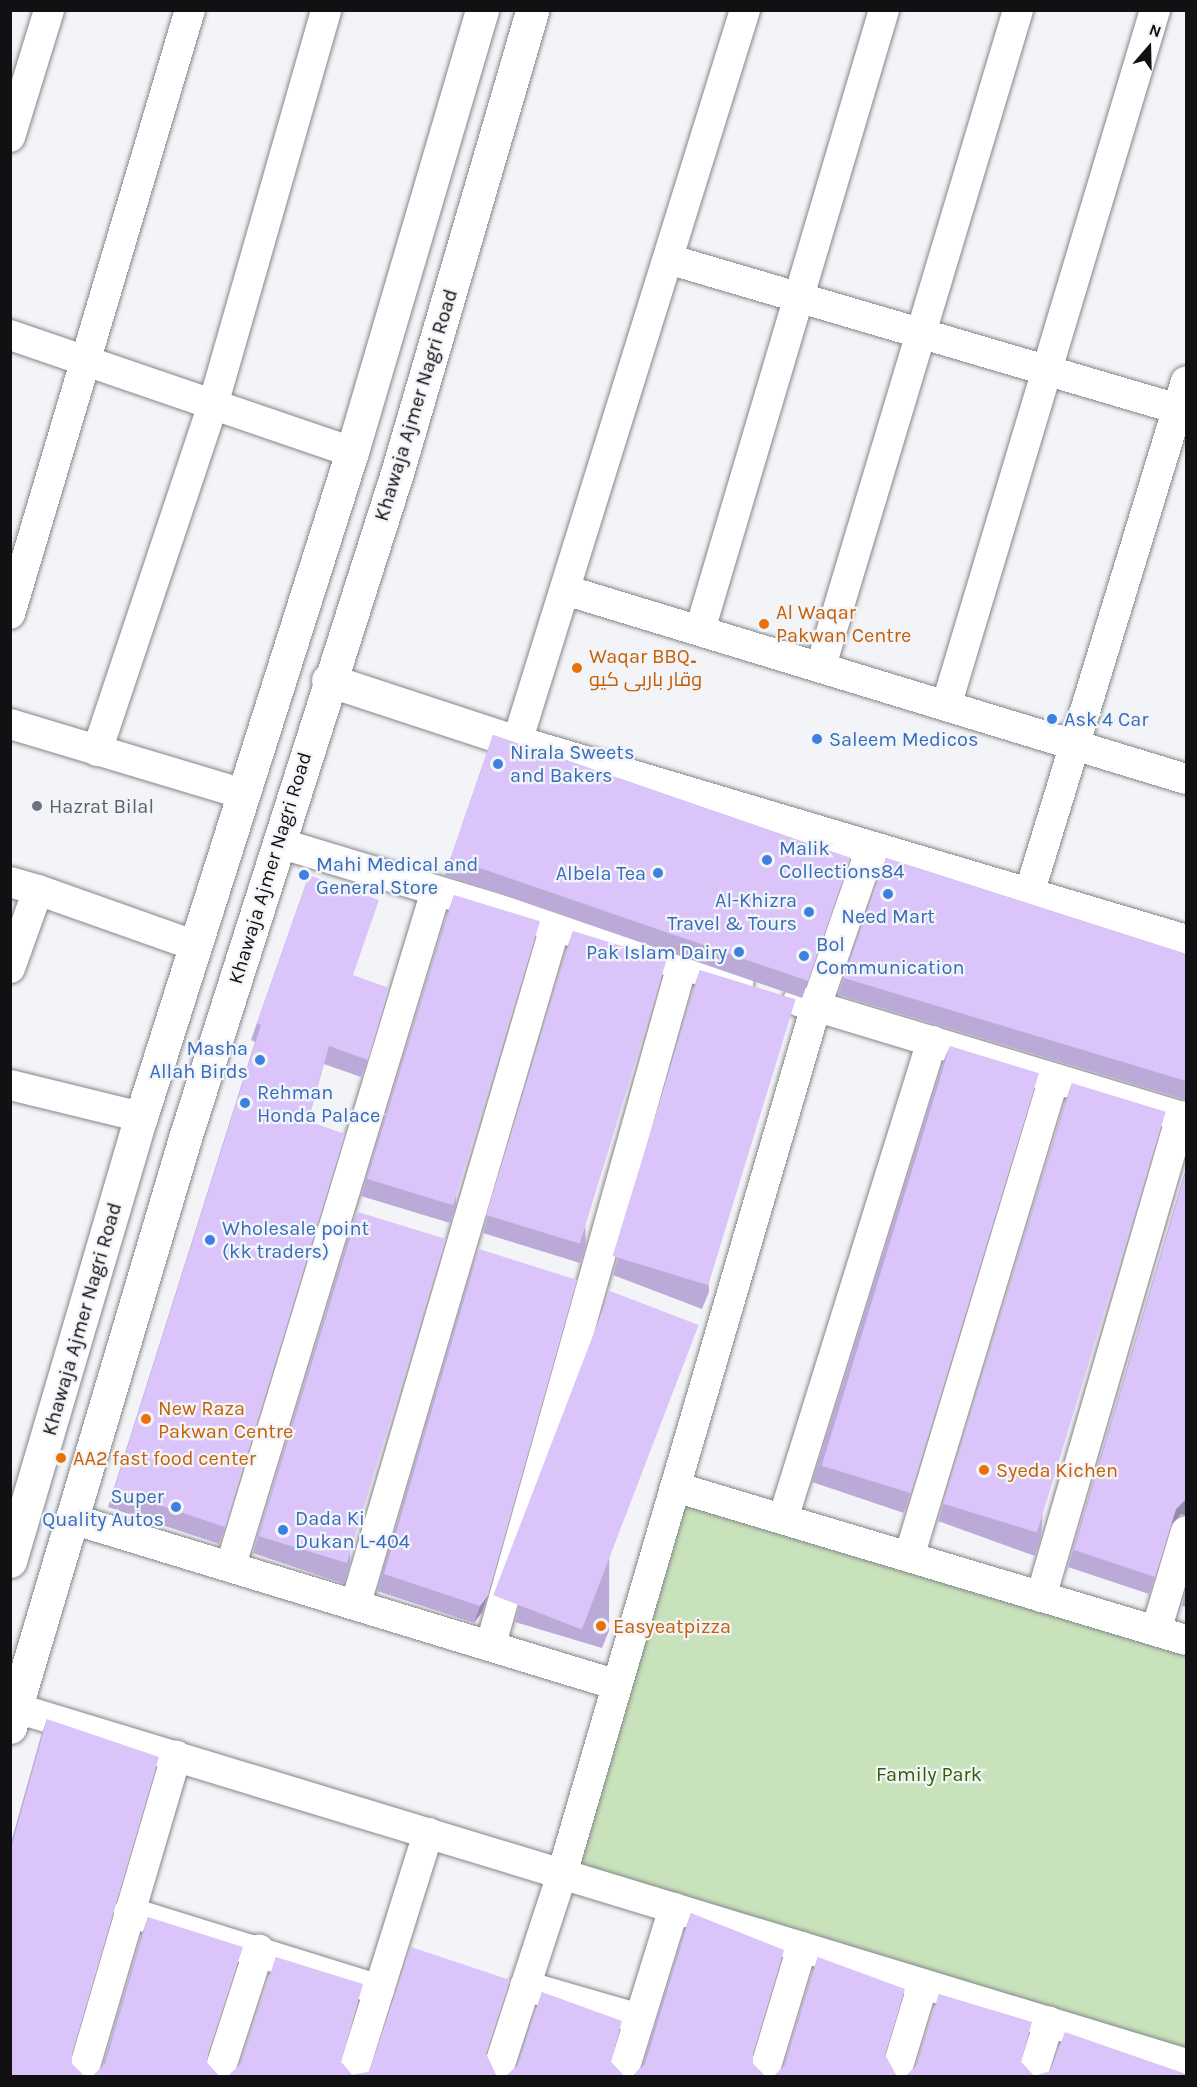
<!DOCTYPE html>
<html>
<head>
<meta charset="utf-8">
<style>
	body { margin:0 }
	#map { position:relative; width:1197px; height:2087px; overflow:hidden; background:#f3f4f8; font-family:Karla,Cairo,sans-serif }
	div>[style] { position:absolute }
	[style*='--x'] { left:calc(var(--x)*1px); top:calc(var(--y)*1px); width:calc(var(--w)*1px); rotate:calc(var(--a)*1deg) }
	.green>* { inset:0; background:#c8e2bb }
	.roads { filter:drop-shadow(0 0 2px #85868a) drop-shadow(0 0 2px #85868a) }
	.street>* { height:30px; margin:-15px; padding:0 15px; transform-origin:15px; border-radius:15px; background:#fff }
	.secondary>* { height:33px; margin:-16.5px; padding:0 16.5px; transform-origin:16.5px; border-radius:16.5px; background:#fff }
	.wall>* { inset:0; background:#bba9d7; transform-origin:0 0 }
	.shaded-wall>* { inset:0; background:#9989af }
	.building>* { inset:0; background:#dac4fa; transform-origin:0 0 }
	.dots>* { width:16px; height:16px; translate:-50% -50%; box-sizing:border-box; border:3px solid #f3f4f8; border-radius:50% }
	span { translate:-50% -50%; white-space:nowrap; text-align:center; line-height:1.15; -webkit-text-stroke:4.5px #f3f4f8; paint-order:stroke }
	.street-label { font-size:20px; color:#111113 }
	.food-label { font-size:20px; color:#c56008 }
	.left { translate:0 -50%; text-align:left }
	.shop-label { font-size:20px; color:#366cbe }
	.right { translate:-100% -50%; text-align:right }
	.worship-label { font-size:20px; color:#5b616d }
	.park-label { font-size:20px; color:#2f5f04 }
	.frame { position:absolute; inset:0; border:12px solid #111113; pointer-events:none }
	.north { position:absolute; left:1119px; top:18px; width:60px; height:60px; -webkit-text-stroke:4px #f3f4f8; paint-order:stroke; rotate:20deg; font-size:16px; font-weight:700; line-height:24px; text-align:center; color:#111113 }
	.north::after { content:''; display:block; margin:auto; width:21px; height:27px; background:#111113; clip-path:polygon(50% 0,100% 100%,50% 72%,0 100%) }
</style>
</head>
<body>
<div id="map">
	<div class="green">
		<div style="clip-path:polygon(675px 1487px,1186px 1640px,1186px 2064px,562px 1874px)"></div>
	</div>
	<div class="roads">
		<div class="street">
			<div style="--x:10;--y:137;--w:133;--a:-72.9"></div>
			<div style="--x:668;--y:259;--w:532;--a:16.39"></div>
			<div style="--x:10;--y:335;--w:361;--a:18.9"></div>
			<div style="--x:565;--y:590;--w:649;--a:16.93"></div>
			<div style="--x:10;--y:614;--w:630;--a:-73.41"></div>
			<div style="--x:700;--y:630;--w:647;--a:-73.47"></div>
			<div style="--x:821;--y:666;--w:685;--a:-73.28"></div>
			<div style="--x:947;--y:703;--w:724;--a:-73.29"></div>
			<div style="--x:10;--y:724;--w:244;--a:16.7"></div>
			<div style="--x:517;--y:742;--w:767;--a:-72.7"></div>
			<div style="--x:97;--y:751;--w:365;--a:-71.5"></div>
			<div style="--x:213;--y:405;--w:411;--a:-74"></div>
			<div style="--x:279;--y:843;--w:480;--a:16.8"></div>
			<div style="--x:10;--y:882;--w:29;--a:16"></div>
			<div style="--x:38;--y:890;--w:83;--a:109.7"></div>
			<div style="--x:38;--y:890;--w:168;--a:19.5"></div>
			<div style="--x:1029;--y:894;--w:536;--a:-72.98"></div>
			<div style="--x:798;--y:1001;--w:405;--a:16.8"></div>
			<div style="--x:10;--y:1085;--w:135;--a:13.7"></div>
			<div style="--x:675;--y:1487;--w:533;--a:16.67"></div>
			<div style="--x:72;--y:1519;--w:567;--a:16.93"></div>
			<div style="--x:783;--y:1519;--w:501;--a:-72.69"></div>
			<div style="--x:909;--y:1557;--w:500;--a:-73.16"></div>
			<div style="--x:231;--y:1565;--w:704;--a:-73.08"></div>
			<div style="--x:1041;--y:1597;--w:501;--a:-73.77"></div>
			<div style="--x:356;--y:1603;--w:705;--a:-73.6"></div>
			<div style="--x:1156;--y:1631;--w:104;--a:-73.3"></div>
			<div style="--x:491;--y:1644;--w:705;--a:-74.29"></div>
			<div style="--x:16;--y:1708;--w:1223;--a:16.92"></div>
			<div style="--x:129;--y:1912;--w:262;--a:17.3"></div>
			<div style="--x:525;--y:1986;--w:119;--a:16.1"></div>
			<div style="--x:82;--y:2076;--w:334;--a:-73.6"></div>
			<div style="--x:218;--y:2076;--w:133;--a:-72"></div>
			<div style="--x:352;--y:2076;--w:255;--a:-72.6"></div>
			<div style="--x:496;--y:2076;--w:213;--a:-71.9"></div>
			<div style="--x:562;--y:1874;--w:904;--a:-73.69"></div>
			<div style="--x:816;--y:1006;--w:167;--a:-70.8"></div>
			<div style="--x:622;--y:2076;--w:176;--a:-72.8"></div>
			<div style="--x:763;--y:2076;--w:135;--a:-73.2"></div>
			<div style="--x:895;--y:2076;--w:96;--a:-73.1"></div>
			<div style="--x:1032;--y:2076;--w:57;--a:-72.5"></div>
		</div>
		<div class="secondary">
			<div style="--x:328;--y:680;--w:199;--a:18.2"></div>
			<div style="--x:517;--y:742;--w:698;--a:16.57"></div>
			<div style="--x:10;--y:1561;--w:463;--a:-73.6"></div>
			<div style="--x:141;--y:1117;--w:698;--a:-72.4"></div>
			<div style="--x:352;--y:452;--w:461;--a:-73.6"></div>
			<div style="--x:10;--y:1727;--w:614;--a:-73.45"></div>
			<div style="--x:185;--y:1138;--w:698;--a:-72.32"></div>
			<div style="--x:397;--y:473;--w:482;--a:-73.7"></div>
		</div>
	</div>
	<div class="wall">
		<div style="left:493px;top:735px;width:378px;height:148px;rotate:19deg"></div>
		<div style="clip-path:polygon(886px 858px,1186px 954px,1186px 1100px,838px 995px)"></div>
		<div style="clip-path:polygon(309px 875px,353px 975px,368px 1060px,361px 1077px,324px 1064px,308px 1121px,225px 1527px,219px 1544px,108px 1507px,255px 1042px,251px 1040px)"></div>
		<div style="clip-path:polygon(454px 895px,456px 1206px,450px 1223px,361px 1196px,448px 912px)"></div>
		<div style="clip-path:polygon(573px 931px,586px 1246px,580px 1263px,483px 1233px,567px 948px)"></div>
		<div style="clip-path:polygon(700px 970px,709px 1292px,702px 1309px,613px 1275px,694px 987px)"></div>
		<div style="clip-path:polygon(950px 1046px,910px 1496px,904px 1513px,812px 1482px,943px 1062px)"></div>
		<div style="clip-path:polygon(1072px 1083px,1041px 1539px,1035px 1556px,938px 1521px,1066px 1100px)"></div>
		<div style="clip-path:polygon(1186px 1168px,1186px 1515px,1181px 1514px,1171px 1524px,1155px 1577px,1149px 1594px,1068px 1567px)"></div>
		<div style="clip-path:polygon(358px 1212px,350px 1567px,344px 1584px,253px 1553px,351px 1229px)"></div>
		<div style="clip-path:polygon(479px 1249px,482px 1612px,474px 1623px,377px 1591px,473px 1266px)"></div>
		<div style="clip-path:polygon(610px 1291px,609px 1631px,602px 1648px,515px 1622px,603px 1308px)"></div>
		<div style="clip-path:polygon(1186px 1589px,1186px 1607px,1182px 1606px)"></div>
		<div style="clip-path:polygon(47px 1719px,72px 2064px,83px 2075px,93px 2076px,103px 2066px,142px 1934px,148px 1917px,208px 2054px,207px 2063px,218px 2075px,228px 2076px,240px 2065px,276px 1957px,341px 2062px,352px 2075px,369px 2072px,411px 1947px,486px 2054px,496px 2075px,506px 2076px,517px 2066px,542px 1992px,611px 2062px,623px 2075px,633px 2076px,643px 2065px,685px 1930px,691px 1913px,753px 2054px,753px 2064px,764px 2075px,774px 2076px,784px 2066px,812px 1974px,818px 1957px,885px 2055px,896px 2075px,906px 2076px,916px 2066px,939px 1994px,1021px 2062px,1034px 2076px,1186px 2076px,10px 2076px,10px 1846px,41px 1736px)"></div>
	</div>
	<div class="shaded-wall">
		<div style="clip-path:polygon(1186px 1499px,1186px 1515px,1181px 1514px,1170px 1526px,1176px 1509px)"></div>
		<div style="clip-path:polygon(488px 1595px,482px 1612px,474px 1623px,480px 1606px)"></div>
	</div>
	<div class="building">
		<div style="left:493px;top:735px;width:378px;height:130px;rotate:19deg"></div>
		<div style="clip-path:polygon(886px 858px,1186px 954px,1186px 1081px,844px 978px)"></div>
		<div style="clip-path:polygon(309px 875px,379px 900px,353px 975px,389px 988px,368px 1060px,329px 1046px,308px 1121px,345px 1134px,225px 1527px,114px 1490px,261px 1025px,257px 1023px)"></div>
		<div style="left:454px;top:895px;width:90px;height:297px;rotate:17deg"></div>
		<div style="left:573px;top:931px;width:98px;height:297px;rotate:17deg"></div>
		<div style="left:700px;top:970px;width:100px;height:299px;rotate:17deg"></div>
		<div style="left:950px;top:1046px;width:93px;height:439px;rotate:17deg"></div>
		<div style="left:1072px;top:1083px;width:98px;height:440px;rotate:17deg"></div>
		<div style="clip-path:polygon(1186px 1171px,1186px 1499px,1176px 1509px,1155px 1577px,1074px 1550px)"></div>
		<div style="left:358px;top:1212px;width:92px;height:339px;rotate:17deg"></div>
		<div style="clip-path:polygon(479px 1249px,577px 1280px,488px 1595px,480px 1606px,384px 1574px)"></div>
		<div style="left:610px;top:1291px;width:95px;height:326px;rotate:21deg"></div>
		<div style="clip-path:polygon(47px 1719px,159px 1757px,72px 2054px,72px 2064px,83px 2075px,93px 2076px,105px 2064px,148px 1917px,243px 1947px,208px 2054px,207px 2063px,218px 2075px,228px 2076px,241px 2064px,276px 1957px,363px 1984px,341px 2062px,352px 2075px,369px 2072px,411px 1947px,510px 1980px,486px 2054px,496px 2075px,506px 2076px,518px 2065px,542px 1992px,622px 2021px,611px 2062px,623px 2075px,633px 2076px,645px 2064px,691px 1913px,784px 1950px,753px 2054px,753px 2064px,764px 2075px,774px 2076px,785px 2065px,818px 1957px,905px 1989px,885px 2055px,896px 2075px,906px 2076px,917px 2065px,939px 1994px,1032px 2022px,1021px 2062px,1034px 2076px,1050px 2071px,1065px 2032px,1186px 2074px,1186px 2076px,10px 2076px,10px 1852px)"></div>
	</div>
	<div class="dots">
		<div style="left:764px;top:624px;background:#e8710a"></div>
		<div style="left:577px;top:668px;background:#e8710a"></div>
		<div style="left:1052px;top:719px;background:#3f7fe0"></div>
		<div style="left:817px;top:739px;background:#3f7fe0"></div>
		<div style="left:498px;top:764px;background:#3f7fe0"></div>
		<div style="left:37px;top:806px;background:#6b7280"></div>
		<div style="left:767px;top:860px;background:#3f7fe0"></div>
		<div style="left:658px;top:873px;background:#3f7fe0"></div>
		<div style="left:304px;top:875px;background:#3f7fe0"></div>
		<div style="left:888px;top:894px;background:#3f7fe0"></div>
		<div style="left:809px;top:912px;background:#3f7fe0"></div>
		<div style="left:739px;top:952px;background:#3f7fe0"></div>
		<div style="left:804px;top:956px;background:#3f7fe0"></div>
		<div style="left:260px;top:1060px;background:#3f7fe0"></div>
		<div style="left:245px;top:1103px;background:#3f7fe0"></div>
		<div style="left:210px;top:1240px;background:#3f7fe0"></div>
		<div style="left:146px;top:1419px;background:#e8710a"></div>
		<div style="left:61px;top:1458px;background:#e8710a"></div>
		<div style="left:984px;top:1470px;background:#e8710a"></div>
		<div style="left:176px;top:1507px;background:#3f7fe0"></div>
		<div style="left:283px;top:1530px;background:#3f7fe0"></div>
		<div style="left:601px;top:1626px;background:#e8710a"></div>
	</div>
	<div class="street-label">
		<span style="left:416px;top:405px;rotate:-73deg">Khawaja Ajmer Nagri Road</span>
		<span style="left:270px;top:868px;rotate:-73deg">Khawaja Ajmer Nagri Road</span>
		<span style="left:82px;top:1319px;rotate:-74deg">Khawaja Ajmer Nagri Road</span>
	</div>
	<div class="food-label">
		<span class="left" style="left:776px;top:624px">Al Waqar<br>Pakwan Centre</span>
		<span class="left" style="left:589px;top:668px">Waqar BBQ۔<br>وقار باربی کیو</span>
		<span class="left" style="left:158px;top:1420px">New Raza<br>Pakwan Centre</span>
		<span class="left" style="left:73px;top:1458px">AA2 fast food center</span>
		<span class="left" style="left:996px;top:1470px">Syeda Kichen</span>
		<span class="left" style="left:613px;top:1626px">Easyeatpizza</span>
	</div>
	<div class="shop-label">
		<span class="left" style="left:1064px;top:719px">Ask 4 Car</span>
		<span class="left" style="left:829px;top:739px">Saleem Medicos</span>
		<span class="left" style="left:510px;top:764px">Nirala Sweets<br>and Bakers</span>
		<span class="left" style="left:779px;top:860px">Malik<br>Collections84</span>
		<span class="left" style="left:316px;top:876px">Mahi Medical and<br>General Store</span>
		<span class="right" style="left:646px;top:873px">Albela Tea</span>
		<span class="right" style="left:797px;top:912px">Al-Khizra<br>Travel &amp; Tours</span>
		<span style="left:888px;top:916px">Need Mart</span>
		<span class="left" style="left:816px;top:956px">Bol<br>Communication</span>
		<span class="right" style="left:727px;top:952px">Pak Islam Dairy</span>
		<span class="right" style="left:248px;top:1060px">Masha<br>Allah Birds</span>
		<span class="left" style="left:257px;top:1104px">Rehman<br>Honda Palace</span>
		<span class="left" style="left:222px;top:1240px">Wholesale point<br>(kk traders)</span>
		<span class="right" style="left:164px;top:1508px">Super<br>Quality Autos</span>
		<span class="left" style="left:295px;top:1530px">Dada Ki<br>Dukan L-404</span>
	</div>
	<div class="worship-label">
		<span class="left" style="left:49px;top:806px">Hazrat Bilal</span>
	</div>
	<div class="park-label">
		<span style="left:929px;top:1774px">Family Park</span>
	</div>
	<div class="frame"></div>
	<div class="north">N</div>
</div>
</body>
</html>
